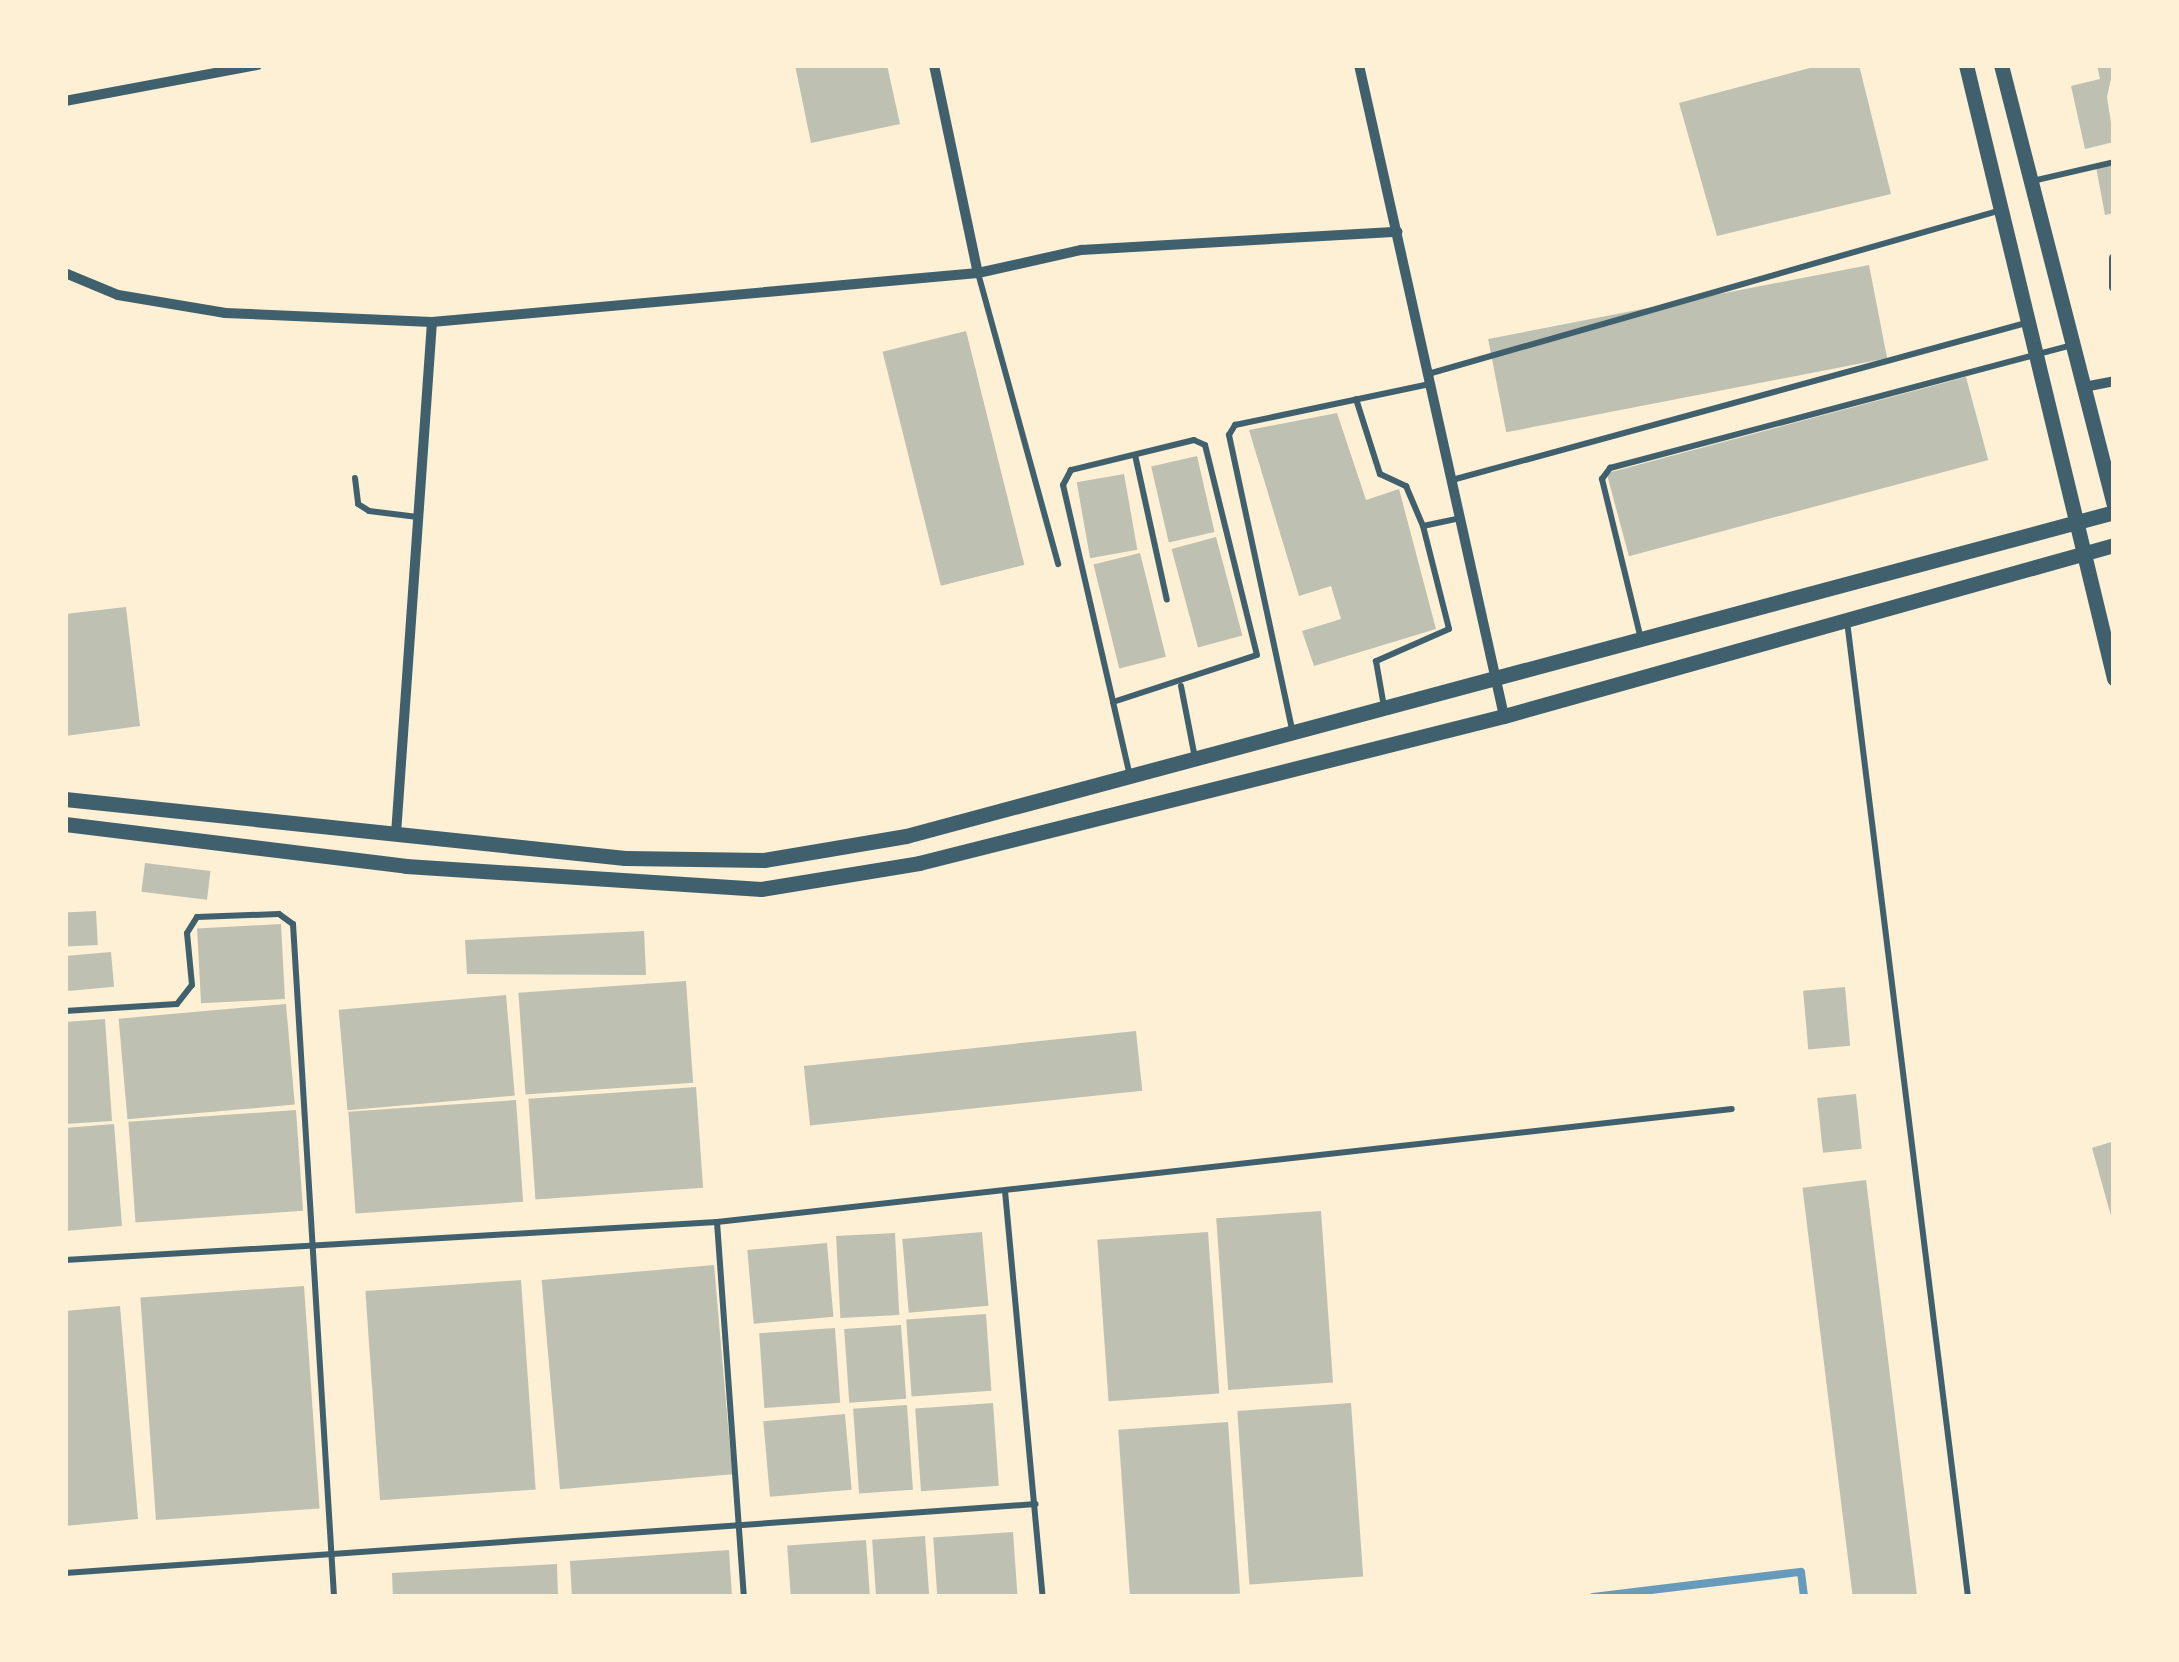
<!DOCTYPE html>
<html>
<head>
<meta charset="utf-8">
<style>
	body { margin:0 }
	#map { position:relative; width:2179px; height:1662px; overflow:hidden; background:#fdf0d5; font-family:Poppins,sans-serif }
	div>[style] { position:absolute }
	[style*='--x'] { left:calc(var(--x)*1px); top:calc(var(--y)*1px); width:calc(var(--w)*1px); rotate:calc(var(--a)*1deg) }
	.stream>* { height:8px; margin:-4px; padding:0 4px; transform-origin:4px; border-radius:4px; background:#669bbc }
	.building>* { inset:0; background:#bec0b2; transform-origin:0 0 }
	.service>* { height:6px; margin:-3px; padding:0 3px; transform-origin:3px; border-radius:3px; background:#3f606c }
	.minor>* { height:10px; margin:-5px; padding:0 5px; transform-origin:5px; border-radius:5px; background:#3f606c }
	.tertiary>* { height:15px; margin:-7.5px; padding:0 7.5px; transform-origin:7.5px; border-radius:7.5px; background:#3f606c }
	span { translate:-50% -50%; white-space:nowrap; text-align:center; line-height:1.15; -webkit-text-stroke:10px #fdf0d5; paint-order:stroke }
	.frame { position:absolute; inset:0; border:68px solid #fdf0d5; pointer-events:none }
</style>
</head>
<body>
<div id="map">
	<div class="stream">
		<div style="--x:1593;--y:1597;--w:209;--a:-6.9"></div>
		<div style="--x:1801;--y:1572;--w:25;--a:83"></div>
	</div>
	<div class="building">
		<div style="clip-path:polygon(795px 65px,887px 65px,900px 124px,811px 143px)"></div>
		<div style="clip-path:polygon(1821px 65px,1859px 65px,1891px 194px,1717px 236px,1679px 103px)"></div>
		<div style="clip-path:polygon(2097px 65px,2114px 65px,2107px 97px,2114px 142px,2085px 149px,2071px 86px,2100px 79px)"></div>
		<div style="clip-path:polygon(2114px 164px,2114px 213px,2105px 215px,2096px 167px)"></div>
		<div style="left:1869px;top:265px;width:95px;height:388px;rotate:79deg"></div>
		<div style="left:966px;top:331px;width:241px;height:86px;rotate:76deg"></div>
		<div style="left:1966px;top:377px;width:86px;height:372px;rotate:75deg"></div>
		<div style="clip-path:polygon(1337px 413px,1366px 500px,1399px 489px,1436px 629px,1314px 666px,1302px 631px,1341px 619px,1331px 586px,1299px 596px,1249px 430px)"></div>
		<div style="left:1197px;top:456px;width:78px;height:47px;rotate:77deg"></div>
		<div style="left:1124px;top:474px;width:77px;height:48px;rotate:80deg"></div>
		<div style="left:1216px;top:537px;width:102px;height:46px;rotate:75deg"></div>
		<div style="left:1140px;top:553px;width:107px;height:48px;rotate:76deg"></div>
		<div style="clip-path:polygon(126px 607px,140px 726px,65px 736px,65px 614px)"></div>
		<div style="left:145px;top:863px;width:66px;height:29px;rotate:7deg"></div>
		<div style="left:96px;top:911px;width:34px;height:31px;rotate:87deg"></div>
		<div style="left:281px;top:924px;width:75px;height:84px;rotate:87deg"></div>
		<div style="clip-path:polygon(644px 931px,646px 975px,467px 974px,465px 940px)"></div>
		<div style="left:111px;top:952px;width:35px;height:46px;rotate:85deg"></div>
		<div style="left:686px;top:981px;width:102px;height:168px;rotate:86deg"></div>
		<div style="left:1845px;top:987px;width:59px;height:42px;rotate:85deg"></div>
		<div style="left:506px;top:995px;width:101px;height:168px;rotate:85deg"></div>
		<div style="left:286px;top:1004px;width:101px;height:168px;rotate:85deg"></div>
		<div style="clip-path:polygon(105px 1019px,112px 1121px,65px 1124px,65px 1022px)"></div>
		<div style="left:1136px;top:1031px;width:60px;height:334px;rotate:84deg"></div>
		<div style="left:696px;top:1087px;width:101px;height:168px;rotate:86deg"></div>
		<div style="left:1856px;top:1094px;width:55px;height:39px;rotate:84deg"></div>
		<div style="left:516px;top:1100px;width:102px;height:168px;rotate:86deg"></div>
		<div style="left:296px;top:1110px;width:101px;height:168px;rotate:86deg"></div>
		<div style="clip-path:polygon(114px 1124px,122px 1226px,65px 1231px,65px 1128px)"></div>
		<div style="clip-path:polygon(2114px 1141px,2114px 1223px,2113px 1223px,2092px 1148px)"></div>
		<div style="left:1866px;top:1180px;width:420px;height:64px;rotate:83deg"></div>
		<div style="left:1321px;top:1211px;width:172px;height:105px;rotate:86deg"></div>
		<div style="left:982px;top:1232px;width:74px;height:80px;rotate:85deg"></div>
		<div style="left:1208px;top:1232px;width:162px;height:111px;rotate:86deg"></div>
		<div style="left:895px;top:1233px;width:82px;height:59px;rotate:87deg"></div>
		<div style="left:827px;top:1243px;width:74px;height:80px;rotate:85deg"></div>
		<div style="left:714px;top:1265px;width:210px;height:173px;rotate:85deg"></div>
		<div style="left:521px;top:1280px;width:210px;height:156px;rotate:86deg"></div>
		<div style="left:304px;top:1286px;width:223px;height:164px;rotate:86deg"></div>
		<div style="clip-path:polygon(120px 1306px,138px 1519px,65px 1526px,65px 1311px)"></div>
		<div style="left:986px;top:1314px;width:77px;height:80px;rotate:86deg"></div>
		<div style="left:901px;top:1325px;width:74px;height:57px;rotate:86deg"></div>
		<div style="left:835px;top:1328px;width:75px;height:76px;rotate:86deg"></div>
		<div style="left:993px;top:1403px;width:83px;height:78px;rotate:86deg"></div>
		<div style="left:1351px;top:1403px;width:174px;height:114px;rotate:86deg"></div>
		<div style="left:907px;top:1405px;width:85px;height:54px;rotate:86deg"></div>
		<div style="left:845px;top:1414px;width:76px;height:82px;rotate:85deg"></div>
		<div style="left:1228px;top:1422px;width:172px;height:110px;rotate:86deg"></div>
		<div style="left:1013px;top:1532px;width:65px;height:80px;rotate:86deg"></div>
		<div style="left:925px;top:1536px;width:61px;height:53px;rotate:86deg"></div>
		<div style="left:866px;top:1540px;width:57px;height:79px;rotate:86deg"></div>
		<div style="clip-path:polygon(729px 1550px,732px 1597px,572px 1597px,570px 1561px)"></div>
		<div style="clip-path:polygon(557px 1564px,558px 1597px,393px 1597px,392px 1573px)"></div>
	</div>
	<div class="service">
		<div style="--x:2032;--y:181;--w:84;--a:-13"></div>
		<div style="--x:978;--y:273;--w:302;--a:74.6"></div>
		<div style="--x:1428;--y:374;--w:596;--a:-15.97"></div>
		<div style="--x:1356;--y:399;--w:79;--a:72.3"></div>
		<div style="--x:1380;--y:474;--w:29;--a:25"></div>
		<div style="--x:1406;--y:486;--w:43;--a:67"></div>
		<div style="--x:1423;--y:526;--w:106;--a:75.8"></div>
		<div style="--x:1449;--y:629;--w:80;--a:156.3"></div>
		<div style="--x:1376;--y:661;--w:47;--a:80.1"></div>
		<div style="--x:1135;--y:455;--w:148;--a:77.6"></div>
		<div style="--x:355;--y:478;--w:26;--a:83"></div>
		<div style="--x:358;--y:504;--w:13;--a:32"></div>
		<div style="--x:369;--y:511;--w:49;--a:7"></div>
		<div style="--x:1452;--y:480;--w:595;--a:-15.3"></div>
		<div style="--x:1423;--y:526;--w:38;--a:-12"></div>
		<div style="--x:1847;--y:621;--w:983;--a:82.93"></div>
		<div style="--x:1640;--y:635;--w:161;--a:-103.7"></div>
		<div style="--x:1602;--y:479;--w:14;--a:-54"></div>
		<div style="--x:1610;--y:468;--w:478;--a:-14.9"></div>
		<div style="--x:1181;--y:686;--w:73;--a:79"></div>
		<div style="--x:1113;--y:702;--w:151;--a:-18.1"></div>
		<div style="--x:1257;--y:655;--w:216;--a:-103.9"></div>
		<div style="--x:1205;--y:445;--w:12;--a:-156"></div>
		<div style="--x:1194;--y:440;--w:127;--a:166.3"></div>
		<div style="--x:1071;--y:470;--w:17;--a:118"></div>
		<div style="--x:1063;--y:485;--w:223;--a:77"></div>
		<div style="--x:1113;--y:702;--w:76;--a:77.1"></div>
		<div style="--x:1292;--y:729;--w:301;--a:-102.1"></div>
		<div style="--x:1229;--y:435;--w:12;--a:-59"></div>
		<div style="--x:1235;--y:425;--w:199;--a:-11.9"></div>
		<div style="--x:65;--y:1011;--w:112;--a:-3.6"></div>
		<div style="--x:177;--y:1004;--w:24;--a:-52"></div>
		<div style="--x:192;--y:985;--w:52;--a:-95.5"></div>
		<div style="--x:187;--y:933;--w:19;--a:-58"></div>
		<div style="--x:197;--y:917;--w:82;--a:-2.1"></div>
		<div style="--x:279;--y:914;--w:17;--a:36"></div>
		<div style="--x:293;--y:924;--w:674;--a:86.51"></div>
		<div style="--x:1005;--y:1191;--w:408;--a:84.7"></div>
		<div style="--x:717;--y:1222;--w:376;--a:85.9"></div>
		<div style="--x:65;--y:1260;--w:653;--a:-3.34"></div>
		<div style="--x:717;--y:1222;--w:1021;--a:-6.35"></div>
		<div style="--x:65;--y:1573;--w:973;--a:-4.06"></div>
	</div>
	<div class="minor">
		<div style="--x:934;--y:65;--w:213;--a:78.1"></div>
		<div style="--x:1359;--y:65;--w:667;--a:77.44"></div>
		<div style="--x:65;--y:101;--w:196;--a:-10.6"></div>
		<div style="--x:2114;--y:258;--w:29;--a:90"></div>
		<div style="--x:65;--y:273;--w:57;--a:22.5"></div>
		<div style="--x:118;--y:295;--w:109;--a:9.5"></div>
		<div style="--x:225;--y:313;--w:207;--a:2.5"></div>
		<div style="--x:432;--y:322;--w:548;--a:-5.13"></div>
		<div style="--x:978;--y:273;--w:106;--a:-12.6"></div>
		<div style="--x:1081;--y:250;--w:317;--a:-3.3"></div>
		<div style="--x:2084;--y:387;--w:31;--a:-11"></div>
		<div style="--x:396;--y:834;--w:513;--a:-85.98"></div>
	</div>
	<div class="tertiary">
		<div style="--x:1966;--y:65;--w:631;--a:76.43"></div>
		<div style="--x:2001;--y:65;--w:453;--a:75.6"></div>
		<div style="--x:65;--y:799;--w:563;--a:6.01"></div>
		<div style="--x:625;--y:858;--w:139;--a:0.8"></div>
		<div style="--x:764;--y:860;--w:144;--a:-9.6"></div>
		<div style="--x:906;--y:836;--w:1251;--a:-15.01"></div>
		<div style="--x:65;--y:824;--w:344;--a:7"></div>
		<div style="--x:406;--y:866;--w:356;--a:3.7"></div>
		<div style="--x:761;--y:889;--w:160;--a:-9.3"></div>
		<div style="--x:919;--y:863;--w:603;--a:-14.11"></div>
		<div style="--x:1504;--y:716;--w:634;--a:-15.66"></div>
	</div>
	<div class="frame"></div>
</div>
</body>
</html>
